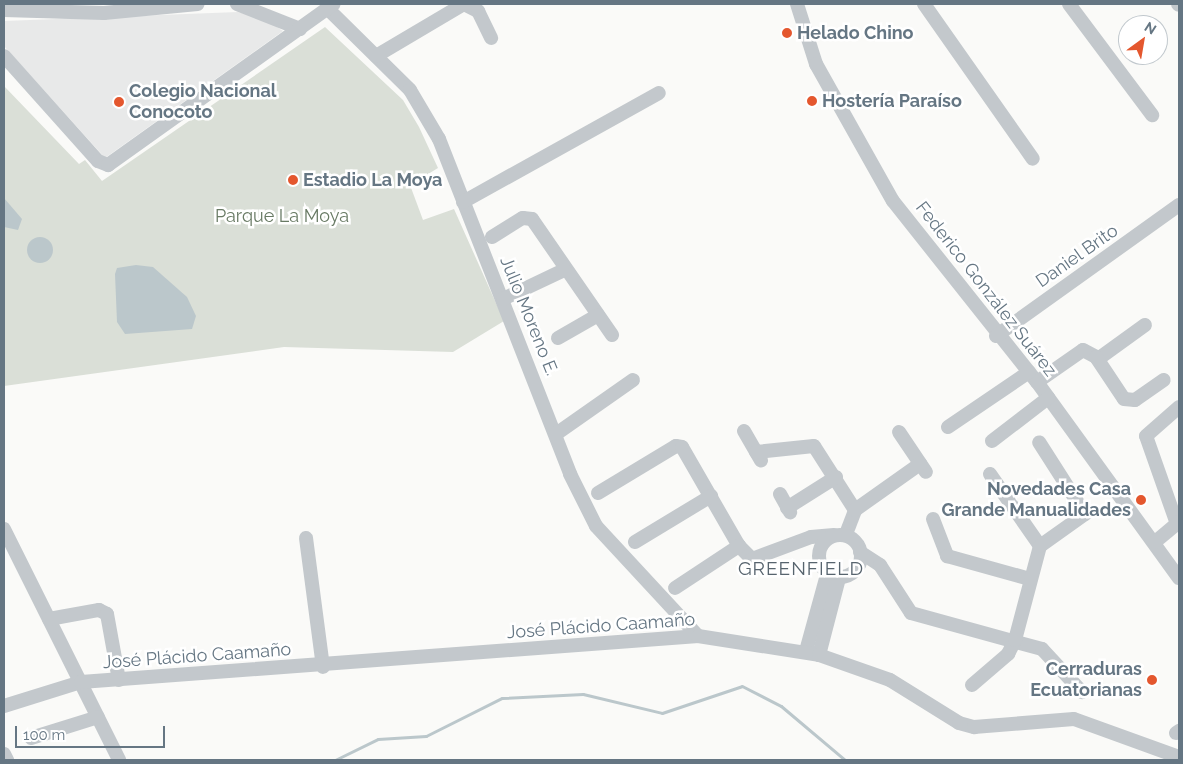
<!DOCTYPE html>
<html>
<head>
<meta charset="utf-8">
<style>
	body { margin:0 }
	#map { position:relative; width:1183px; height:764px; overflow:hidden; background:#fafaf8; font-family:Raleway,sans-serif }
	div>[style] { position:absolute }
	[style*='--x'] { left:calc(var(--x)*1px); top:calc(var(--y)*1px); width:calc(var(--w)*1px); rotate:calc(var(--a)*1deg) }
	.built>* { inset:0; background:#e8e9e9 }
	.green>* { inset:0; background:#dadfd7 }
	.water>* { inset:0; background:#bbc7cb }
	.round { border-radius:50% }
	.stream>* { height:3px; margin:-1.5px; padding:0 1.5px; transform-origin:1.5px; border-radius:1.5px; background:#bbc7cb }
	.minor>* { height:14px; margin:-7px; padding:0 7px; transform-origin:7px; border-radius:7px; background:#c3c8cc }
	.minor>.ring { margin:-7px; padding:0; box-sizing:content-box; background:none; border:14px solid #c3c8cc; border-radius:50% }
	.dots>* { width:14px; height:14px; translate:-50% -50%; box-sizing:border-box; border:2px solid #fff; border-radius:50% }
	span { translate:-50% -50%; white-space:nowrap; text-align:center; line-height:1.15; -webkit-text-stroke:5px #fff; paint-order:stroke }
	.poi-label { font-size:18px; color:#657683; font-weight:700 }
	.left { translate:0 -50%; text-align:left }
	.right { translate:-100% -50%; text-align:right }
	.park-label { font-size:18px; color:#687a64 }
	.street-label { font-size:18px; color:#657683 }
	.neighbourhood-label { font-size:19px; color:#57646e; letter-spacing:1px }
	.frame { position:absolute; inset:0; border:5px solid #657683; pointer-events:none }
	.north { position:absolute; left:1118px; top:15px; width:50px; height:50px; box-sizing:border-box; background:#fff; border:1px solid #c1c8cd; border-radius:50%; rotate:32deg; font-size:14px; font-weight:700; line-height:20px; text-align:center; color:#657683 }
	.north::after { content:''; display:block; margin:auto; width:18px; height:22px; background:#e4572e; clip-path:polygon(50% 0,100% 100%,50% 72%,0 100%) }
	.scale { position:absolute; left:15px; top:726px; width:150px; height:22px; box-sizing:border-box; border:2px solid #657683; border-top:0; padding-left:6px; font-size:15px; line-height:18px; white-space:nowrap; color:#657683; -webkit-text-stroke:4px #fff; paint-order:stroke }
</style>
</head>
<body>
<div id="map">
	<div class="built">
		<div style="clip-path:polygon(238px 12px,265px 19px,283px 31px,105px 158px,4px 46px,4px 21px)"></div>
	</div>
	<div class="green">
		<div style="clip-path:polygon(325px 27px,403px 100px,419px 127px,438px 168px,410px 185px,423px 220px,454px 209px,504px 321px,453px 352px,284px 347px,4px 386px,4px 86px,79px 164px,85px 160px,102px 181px)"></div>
	</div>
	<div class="water">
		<div style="clip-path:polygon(4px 198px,22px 219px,18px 230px,4px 227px)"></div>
		<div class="round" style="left:27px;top:237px;width:26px;height:26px"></div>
		<div style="clip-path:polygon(136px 265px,153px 267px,187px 297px,196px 316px,192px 329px,125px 334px,117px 322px,115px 274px,117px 268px)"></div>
	</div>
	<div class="stream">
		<div style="--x:335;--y:760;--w:48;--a:-26"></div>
		<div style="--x:378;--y:739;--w:48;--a:-3.6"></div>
		<div style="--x:426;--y:736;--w:85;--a:-26.6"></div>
		<div style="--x:502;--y:698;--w:81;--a:-2.8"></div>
		<div style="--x:583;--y:694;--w:81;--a:13.5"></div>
		<div style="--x:662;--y:713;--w:84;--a:-18.6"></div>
		<div style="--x:742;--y:686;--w:44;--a:27.1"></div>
		<div style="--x:781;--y:706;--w:84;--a:40.2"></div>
	</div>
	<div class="minor">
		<div style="--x:237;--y:4;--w:68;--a:21.6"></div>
		<div style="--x:797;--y:4;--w:63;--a:72.4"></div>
		<div style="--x:816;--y:64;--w:157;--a:60.7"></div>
		<div style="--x:893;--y:201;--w:231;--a:51.5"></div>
		<div style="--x:1037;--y:382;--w:242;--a:54.1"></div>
		<div style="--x:924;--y:4;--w:189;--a:54.9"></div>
		<div style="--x:1069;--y:4;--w:139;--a:53.2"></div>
		<div style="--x:1178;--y:4;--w:1;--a:45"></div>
		<div style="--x:328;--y:9;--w:115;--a:44.6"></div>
		<div style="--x:410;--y:90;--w:57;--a:59.4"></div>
		<div style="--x:439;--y:139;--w:360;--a:68.6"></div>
		<div style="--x:570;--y:474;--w:58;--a:63.4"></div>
		<div style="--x:596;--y:526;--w:150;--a:47.2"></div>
		<div style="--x:4;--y:10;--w:100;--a:1.7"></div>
		<div style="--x:104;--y:13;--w:94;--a:-5.5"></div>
		<div style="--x:4;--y:56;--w:141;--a:48.2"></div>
		<div style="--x:98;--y:161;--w:11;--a:22"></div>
		<div style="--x:108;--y:165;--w:277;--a:-35.5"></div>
		<div style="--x:376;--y:56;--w:102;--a:-30.6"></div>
		<div style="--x:464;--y:4;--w:16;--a:27"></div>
		<div style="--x:478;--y:11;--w:30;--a:64"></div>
		<div style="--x:463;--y:202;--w:224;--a:-29.1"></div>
		<div style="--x:492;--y:237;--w:36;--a:-32"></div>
		<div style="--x:523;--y:218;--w:9;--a:6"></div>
		<div style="--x:532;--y:219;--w:141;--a:55.4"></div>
		<div style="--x:503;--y:299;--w:68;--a:-25.4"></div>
		<div style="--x:996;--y:336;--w:225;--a:-35.6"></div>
		<div style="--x:558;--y:338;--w:46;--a:-29.9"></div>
		<div style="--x:1098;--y:359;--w:58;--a:-35.9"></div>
		<div style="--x:1037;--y:382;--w:56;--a:-34.8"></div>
		<div style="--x:1083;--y:350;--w:15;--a:28"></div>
		<div style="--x:1096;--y:357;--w:50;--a:56.3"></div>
		<div style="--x:1124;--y:399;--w:11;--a:5"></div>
		<div style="--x:1135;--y:400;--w:35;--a:-35"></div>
		<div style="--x:948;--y:427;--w:98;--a:-34.2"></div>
		<div style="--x:744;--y:431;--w:34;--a:60"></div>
		<div style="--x:899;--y:432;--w:48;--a:56"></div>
		<div style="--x:556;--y:434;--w:94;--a:-35"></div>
		<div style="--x:992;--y:441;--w:71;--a:-37.5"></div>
		<div style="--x:756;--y:452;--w:58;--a:-5.9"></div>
		<div style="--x:814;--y:446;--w:76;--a:57.4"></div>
		<div style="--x:990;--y:474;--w:88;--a:55.2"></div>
		<div style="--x:598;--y:493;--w:91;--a:-31.1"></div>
		<div style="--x:676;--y:446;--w:6;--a:9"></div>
		<div style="--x:682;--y:447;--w:114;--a:60.1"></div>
		<div style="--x:739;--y:546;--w:18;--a:45"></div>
		<div style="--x:752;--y:559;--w:63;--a:-20.4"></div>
		<div style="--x:811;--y:537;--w:23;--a:-5"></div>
		<div style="--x:780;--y:494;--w:21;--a:61"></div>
		<div style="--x:787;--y:508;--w:58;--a:-32.3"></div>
		<div style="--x:933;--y:519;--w:40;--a:69"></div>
		<div style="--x:947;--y:556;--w:86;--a:15.5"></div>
		<div style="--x:1177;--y:524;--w:93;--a:-109.4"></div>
		<div style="--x:1146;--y:436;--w:44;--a:-41.3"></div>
		<div style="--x:4;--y:529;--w:258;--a:63.5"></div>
		<div style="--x:846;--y:534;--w:26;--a:-69"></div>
		<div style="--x:855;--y:510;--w:80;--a:-35.3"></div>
		<div class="ring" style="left:819px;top:535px;width:28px;height:28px"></div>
		<div style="--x:306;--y:538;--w:130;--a:82.5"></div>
		<div style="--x:635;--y:542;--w:89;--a:-31.2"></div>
		<div style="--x:1155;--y:542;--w:31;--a:-40"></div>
		<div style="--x:860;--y:552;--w:24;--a:33"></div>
		<div style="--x:880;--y:565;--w:57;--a:57.1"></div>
		<div style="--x:911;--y:613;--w:136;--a:15.4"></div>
		<div style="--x:1042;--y:649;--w:59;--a:47.1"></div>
		<div style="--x:675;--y:588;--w:77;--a:-33.3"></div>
		<div style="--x:49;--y:619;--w:51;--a:-10.2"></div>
		<div style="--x:99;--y:610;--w:9;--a:27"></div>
		<div style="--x:107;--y:614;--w:67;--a:79.7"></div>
		<div style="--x:806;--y:651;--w:79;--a:-74.6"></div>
		<div style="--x:819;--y:655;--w:80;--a:-75.4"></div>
		<div style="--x:972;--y:685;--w:48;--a:-40.7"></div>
		<div style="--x:1008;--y:654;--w:16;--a:-63"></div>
		<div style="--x:1015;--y:640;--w:97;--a:-75.1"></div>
		<div style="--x:1040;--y:546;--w:55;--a:-35.4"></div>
		<div style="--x:1085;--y:514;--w:85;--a:-122.6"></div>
		<div style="--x:4;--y:706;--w:81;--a:-17.3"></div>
		<div style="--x:81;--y:682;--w:619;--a:-4.26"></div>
		<div style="--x:698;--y:636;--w:122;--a:8.9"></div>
		<div style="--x:819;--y:655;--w:75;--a:19.4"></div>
		<div style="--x:890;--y:680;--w:81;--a:31.9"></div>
		<div style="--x:959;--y:723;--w:16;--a:15"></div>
		<div style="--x:974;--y:727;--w:100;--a:-4.6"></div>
		<div style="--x:1074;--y:719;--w:112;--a:19.9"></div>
		<div style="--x:1176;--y:733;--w:4;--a:-34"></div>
		<div style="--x:31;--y:738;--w:70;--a:-17.4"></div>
		<div style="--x:4;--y:754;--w:7;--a:63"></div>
	</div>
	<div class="dots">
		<div style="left:787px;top:33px;background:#e4572e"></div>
		<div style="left:812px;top:101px;background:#e4572e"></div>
		<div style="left:119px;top:102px;background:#e4572e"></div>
		<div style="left:293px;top:180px;background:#e4572e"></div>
		<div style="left:1141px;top:500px;background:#e4572e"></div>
		<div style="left:1152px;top:680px;background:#e4572e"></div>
	</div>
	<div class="poi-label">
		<span class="left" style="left:797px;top:33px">Helado Chino</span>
		<span class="left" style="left:129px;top:102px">Colegio Nacional<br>Conocoto</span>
		<span class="left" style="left:822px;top:101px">Hostería Paraíso</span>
		<span class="left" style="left:303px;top:180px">Estadio La Moya</span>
		<span class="right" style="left:1131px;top:500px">Novedades Casa<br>Grande Manualidades</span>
		<span class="right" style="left:1142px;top:680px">Cerraduras<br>Ecuatorianas</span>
	</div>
	<div class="park-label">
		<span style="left:282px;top:216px">Parque La Moya</span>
	</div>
	<div class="street-label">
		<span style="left:1077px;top:256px;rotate:-35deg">Daniel Brito</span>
		<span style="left:986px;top:289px;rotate:52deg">Federico González Suárez</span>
		<span style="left:529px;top:316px;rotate:68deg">Julio Moreno E.</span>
		<span style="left:601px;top:626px;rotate:-4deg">José Plácido Caamaño</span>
		<span style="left:197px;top:656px;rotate:-4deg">José Plácido Caamaño</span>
	</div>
	<div class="neighbourhood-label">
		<span style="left:801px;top:569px">GREENFIELD</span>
	</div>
	<div class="frame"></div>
	<div class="north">N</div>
	<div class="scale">100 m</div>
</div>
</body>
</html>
